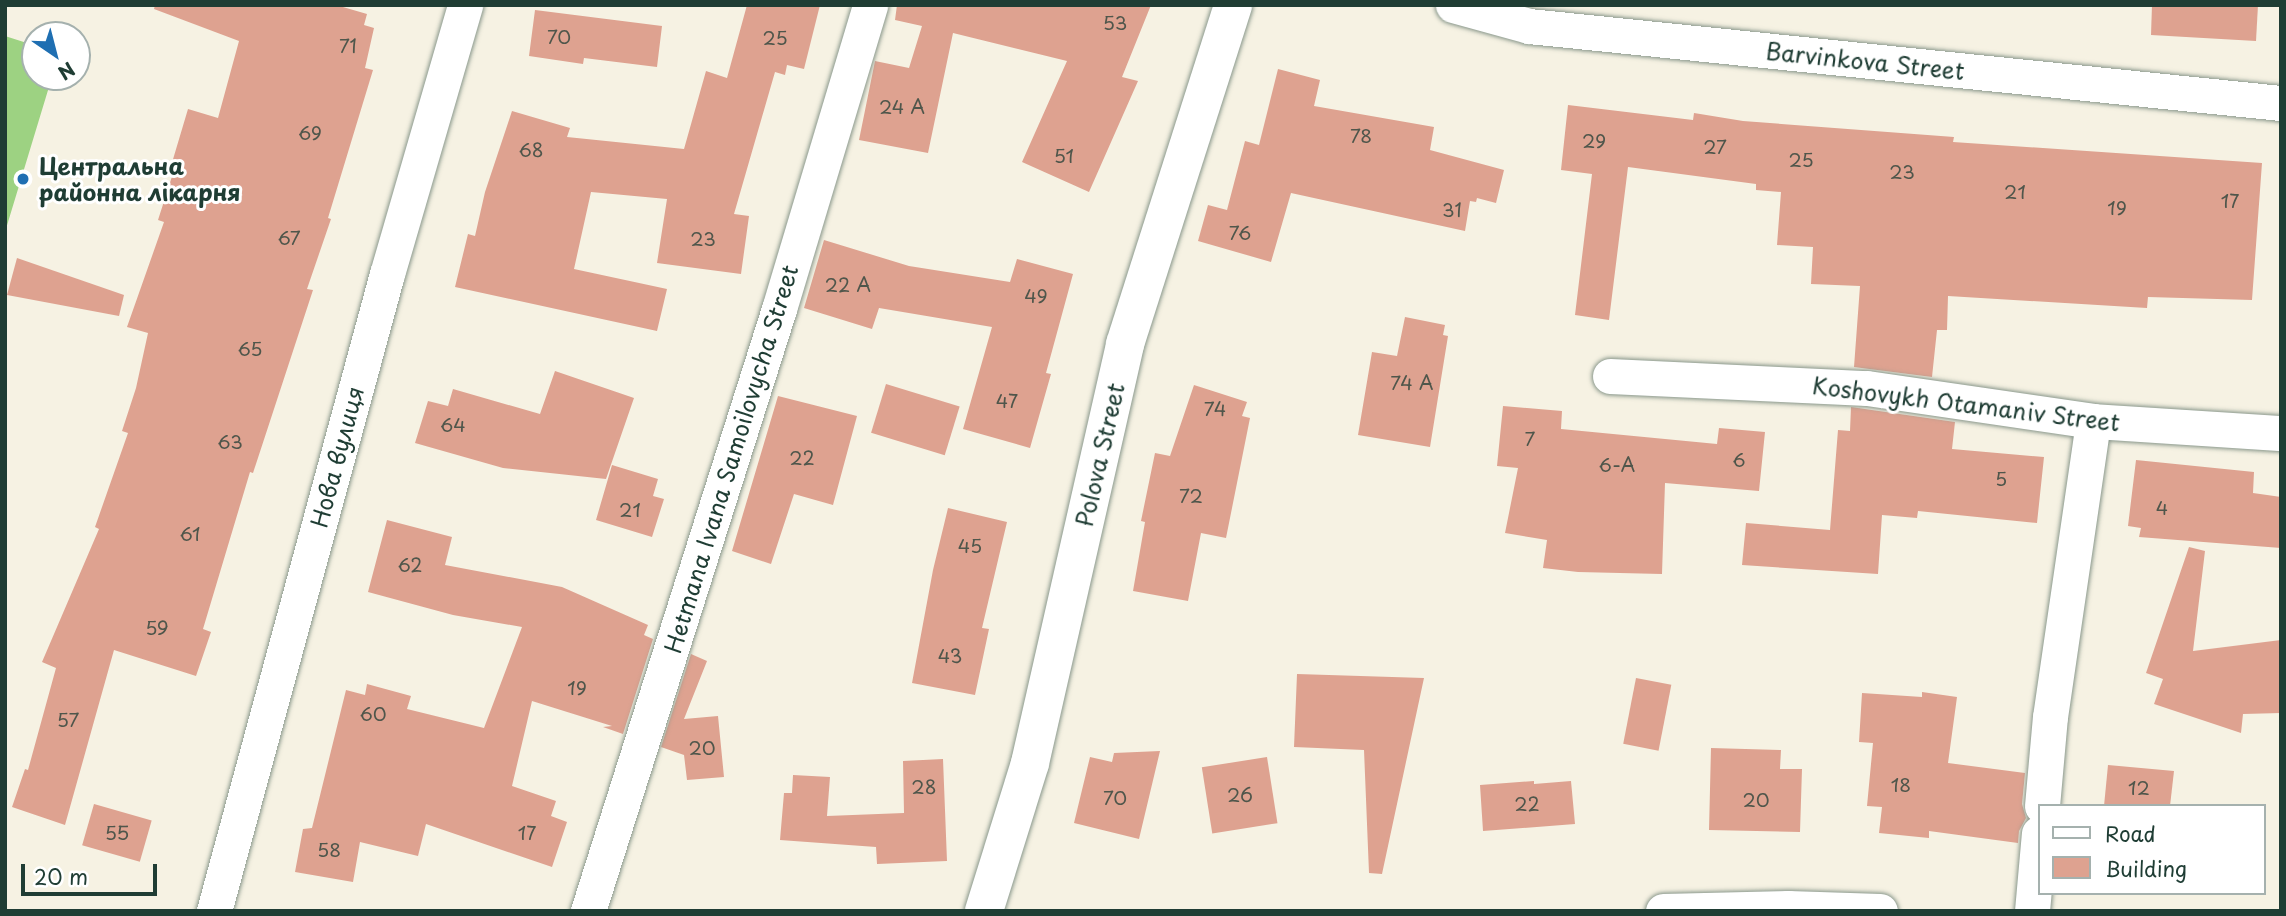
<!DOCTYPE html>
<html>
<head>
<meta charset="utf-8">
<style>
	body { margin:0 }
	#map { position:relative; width:2286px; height:916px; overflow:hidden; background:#f6f2e3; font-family:"Playpen Sans",sans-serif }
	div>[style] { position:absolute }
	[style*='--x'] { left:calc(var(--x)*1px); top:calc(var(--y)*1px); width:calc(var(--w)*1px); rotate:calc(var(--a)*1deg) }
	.green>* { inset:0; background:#9dd282 }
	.building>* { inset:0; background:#dea290; transform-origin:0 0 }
	.roads { filter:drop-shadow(0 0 2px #8a988c) drop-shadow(0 0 2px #8a988c) }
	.minor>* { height:35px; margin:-17.5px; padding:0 17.5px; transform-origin:17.5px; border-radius:17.5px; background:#fff }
	.tertiary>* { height:38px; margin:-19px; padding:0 19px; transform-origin:19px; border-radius:19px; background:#fff }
	.dots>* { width:19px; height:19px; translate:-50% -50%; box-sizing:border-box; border:4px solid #fff; border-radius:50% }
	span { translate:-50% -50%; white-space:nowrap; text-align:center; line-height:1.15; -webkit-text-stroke:6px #fff; paint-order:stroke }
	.number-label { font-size:19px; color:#4f564b }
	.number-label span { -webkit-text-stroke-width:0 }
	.street-label { font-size:23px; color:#1f3d34 }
	.poi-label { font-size:23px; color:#1f3d34; font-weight:700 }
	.left { translate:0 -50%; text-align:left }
	.frame { position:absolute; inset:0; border:7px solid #1f3d34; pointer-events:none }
	.legend { position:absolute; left:2038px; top:804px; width:228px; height:91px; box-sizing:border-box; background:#fff; border:2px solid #a5b1ae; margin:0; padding:9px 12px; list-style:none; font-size:21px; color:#1f3d34 }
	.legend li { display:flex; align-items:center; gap:14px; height:35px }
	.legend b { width:35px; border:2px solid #a5b1ae }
	.north { position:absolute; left:21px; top:21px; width:70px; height:70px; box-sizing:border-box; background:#fff; border:2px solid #a5b1ae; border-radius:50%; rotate:145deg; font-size:19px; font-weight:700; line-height:28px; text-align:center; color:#1f3d34 }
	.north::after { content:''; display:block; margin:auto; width:24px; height:32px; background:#1f6fb2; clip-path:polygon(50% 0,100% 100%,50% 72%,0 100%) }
	.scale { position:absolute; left:21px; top:864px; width:136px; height:32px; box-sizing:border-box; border:4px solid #1f3d34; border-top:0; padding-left:9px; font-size:21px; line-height:24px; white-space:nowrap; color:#1f3d34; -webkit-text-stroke:5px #fff; paint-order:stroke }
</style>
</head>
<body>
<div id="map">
	<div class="green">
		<div style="clip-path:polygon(5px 36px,30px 44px,35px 51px,35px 77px,52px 77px,5px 232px)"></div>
	</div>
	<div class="building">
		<div style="clip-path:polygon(155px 5px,336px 5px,367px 14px,364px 25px,374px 28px,365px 68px,373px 70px,328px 218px,331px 219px,307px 289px,313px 290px,253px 473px,250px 472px,203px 629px,211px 632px,196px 676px,114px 650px,65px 825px,12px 807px,25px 769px,28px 770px,56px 668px,42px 662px,99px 529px,95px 527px,128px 433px,122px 431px,136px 388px,148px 333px,127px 327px,164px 222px,158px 220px,175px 167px,171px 166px,188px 109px,218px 118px,239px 41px,154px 9px)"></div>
		<div style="clip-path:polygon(747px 5px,820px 5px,804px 69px,787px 65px,785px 75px,775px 72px,734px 214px,749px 216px,741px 274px,657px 263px,667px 199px,591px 192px,574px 269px,667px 289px,657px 331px,455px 287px,468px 234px,475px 236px,485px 192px,512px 111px,570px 128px,567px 137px,684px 149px,706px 71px,727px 78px)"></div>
		<div style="clip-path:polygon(897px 5px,1151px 5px,1122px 77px,1138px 81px,1089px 192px,1022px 162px,1067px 61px,953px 33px,928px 153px,859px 140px,875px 61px,909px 68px,922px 26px,895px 20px)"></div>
		<div style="clip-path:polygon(2152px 5px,2258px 5px,2256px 41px,2151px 35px)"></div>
		<div style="clip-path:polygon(535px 10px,662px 26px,657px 67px,584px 58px,583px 64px,529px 56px)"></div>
		<div style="clip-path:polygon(1278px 69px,1320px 80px,1314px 106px,1434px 127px,1430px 150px,1504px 170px,1496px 203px,1477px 198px,1476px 202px,1470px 201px,1465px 231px,1291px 193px,1271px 262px,1198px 241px,1208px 205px,1227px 210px,1245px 141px,1259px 145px)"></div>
		<div style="clip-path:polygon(1568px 105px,1693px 120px,1694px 113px,1743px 121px,1954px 137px,1953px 142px,2262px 163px,2252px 300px,2148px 297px,2147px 308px,1948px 296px,1947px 330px,1937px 330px,1932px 377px,1854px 367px,1860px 286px,1811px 284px,1813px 247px,1777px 245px,1781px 192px,1756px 190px,1756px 184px,1628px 167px,1609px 320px,1575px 315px,1592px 174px,1561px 170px)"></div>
		<div style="clip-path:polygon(824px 240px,909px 266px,1010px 282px,1017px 259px,1073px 274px,1046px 373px,1051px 374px,1030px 448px,963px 429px,992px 327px,879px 308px,872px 329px,804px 308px)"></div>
		<div style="clip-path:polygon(17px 258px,124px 295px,119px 316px,7px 295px)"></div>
		<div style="clip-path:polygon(1405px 317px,1445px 325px,1443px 335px,1448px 336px,1430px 447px,1358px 435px,1372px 352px,1397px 356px)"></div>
		<div style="clip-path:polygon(555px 371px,634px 398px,606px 479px,503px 468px,415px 443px,428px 401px,448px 406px,453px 389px,540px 414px)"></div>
		<div style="left:886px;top:384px;width:77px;height:51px;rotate:17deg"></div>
		<div style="clip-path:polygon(1194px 385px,1247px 402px,1242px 416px,1250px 418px,1226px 538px,1201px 533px,1188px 601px,1133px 591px,1145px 522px,1141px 521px,1155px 453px,1170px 456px)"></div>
		<div style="clip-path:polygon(778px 396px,857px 416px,833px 505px,794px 494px,771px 564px,732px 551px)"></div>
		<div style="clip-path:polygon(1503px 406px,1562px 411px,1561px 429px,1717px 444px,1719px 428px,1765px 432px,1759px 491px,1665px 483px,1662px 574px,1578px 572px,1543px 568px,1547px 540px,1505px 533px,1518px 468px,1497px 466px)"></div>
		<div style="clip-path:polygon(1851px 407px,1955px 422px,1952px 449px,2044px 457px,2037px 523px,1918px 511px,1917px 518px,1882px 515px,1878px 574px,1742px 565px,1746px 523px,1830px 530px,1838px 430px,1850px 431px)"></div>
		<div style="clip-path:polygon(2136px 460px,2254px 472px,2253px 493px,2281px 497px,2281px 548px,2139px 537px,2141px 528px,2128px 526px)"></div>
		<div style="clip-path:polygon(612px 465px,658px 479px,653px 496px,664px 499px,652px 537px,596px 520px)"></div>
		<div style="clip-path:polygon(948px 508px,1007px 522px,982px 628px,989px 629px,975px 695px,912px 683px,933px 570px)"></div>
		<div style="clip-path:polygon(387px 520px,452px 537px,445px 565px,562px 587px,648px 625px,644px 635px,653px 639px,623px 734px,603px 727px,612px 726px,532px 701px,512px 786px,556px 801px,551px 816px,567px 822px,552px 867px,426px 824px,418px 856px,360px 842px,353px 882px,295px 872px,303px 829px,312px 828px,346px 690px,365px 695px,367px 684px,411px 696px,407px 709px,484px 728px,522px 627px,453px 615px,368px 592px)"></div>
		<div style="clip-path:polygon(2189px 547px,2205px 551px,2193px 651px,2281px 640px,2281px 713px,2243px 714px,2241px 733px,2154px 704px,2163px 679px,2146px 673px)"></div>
		<div style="clip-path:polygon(691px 654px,707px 661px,684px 719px,718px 716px,724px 777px,687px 780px,684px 755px,661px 747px)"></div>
		<div style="clip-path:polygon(1297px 674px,1424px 678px,1382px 874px,1369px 873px,1364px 750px,1294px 747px)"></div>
		<div style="left:1636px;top:678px;width:36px;height:67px;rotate:11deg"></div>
		<div style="clip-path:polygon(1922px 692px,1957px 697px,1948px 763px,2025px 773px,2022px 804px,2026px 818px,2019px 831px,2018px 843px,1929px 831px,1929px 838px,1879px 833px,1882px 807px,1867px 806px,1873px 743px,1859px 742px,1862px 693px,1922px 697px)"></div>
		<div style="clip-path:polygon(1711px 748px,1781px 750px,1780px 769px,1802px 769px,1800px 832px,1709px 830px)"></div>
		<div style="clip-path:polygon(1160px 751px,1139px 839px,1074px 823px,1090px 757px,1112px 762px,1114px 753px)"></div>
		<div style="left:1267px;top:757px;width:67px;height:66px;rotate:81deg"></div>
		<div style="clip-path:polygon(943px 759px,947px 861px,877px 864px,876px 847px,780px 840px,784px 793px,792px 793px,793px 775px,830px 777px,827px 816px,904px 813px,903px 761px)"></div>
		<div style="clip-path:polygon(2108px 765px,2174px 771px,2170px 806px,2104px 806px)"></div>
		<div style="clip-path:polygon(1534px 781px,1534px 784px,1571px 781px,1575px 824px,1483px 831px,1480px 785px)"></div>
		<div style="left:94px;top:804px;width:60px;height:43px;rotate:16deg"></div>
	</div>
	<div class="roads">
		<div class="minor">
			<div style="--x:1453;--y:5;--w:79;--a:15.4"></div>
			<div style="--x:1529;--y:26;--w:756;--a:5.85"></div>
			<div style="--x:1610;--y:376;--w:257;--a:2.7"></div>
			<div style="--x:1867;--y:388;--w:228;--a:8.3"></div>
			<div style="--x:2093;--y:421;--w:188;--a:3.7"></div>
			<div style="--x:2042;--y:806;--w:89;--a:-84.9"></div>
			<div style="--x:2050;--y:717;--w:299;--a:-81.7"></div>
			<div style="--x:214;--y:911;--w:660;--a:-74.81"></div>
			<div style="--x:387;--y:274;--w:280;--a:-73.8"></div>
			<div style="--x:588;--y:911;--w:632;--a:-72.4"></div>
			<div style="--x:779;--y:309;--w:317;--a:-73.3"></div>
			<div style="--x:1663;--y:911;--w:125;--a:-1.4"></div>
			<div style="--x:1788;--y:908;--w:92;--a:1.9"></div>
			<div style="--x:2032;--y:911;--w:78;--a:-84.9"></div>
		</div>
		<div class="tertiary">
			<div style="--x:984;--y:911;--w:155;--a:-72.7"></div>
			<div style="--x:1030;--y:763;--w:430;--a:-77.2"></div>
			<div style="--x:1125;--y:344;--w:356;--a:-72.3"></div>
		</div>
	</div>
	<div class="dots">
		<div style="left:23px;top:179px;background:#1f6fb2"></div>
	</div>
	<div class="number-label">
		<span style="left:1115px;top:23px">53</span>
		<span style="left:559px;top:37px">70</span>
		<span style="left:775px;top:38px">25</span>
		<span style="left:348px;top:46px">71</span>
		<span style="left:902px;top:107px">24 А</span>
		<span style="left:310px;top:133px">69</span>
		<span style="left:1361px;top:136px">78</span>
		<span style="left:1594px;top:141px">29</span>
		<span style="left:1715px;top:147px">27</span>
		<span style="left:531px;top:150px">68</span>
		<span style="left:1064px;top:156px">51</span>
		<span style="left:1801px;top:160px">25</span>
		<span style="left:1902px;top:172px">23</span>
		<span style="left:2015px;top:192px">21</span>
		<span style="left:2230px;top:201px">17</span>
		<span style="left:2117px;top:208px">19</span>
		<span style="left:1452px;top:210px">31</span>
		<span style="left:1240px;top:233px">76</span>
		<span style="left:289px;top:238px">67</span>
		<span style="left:703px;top:239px">23</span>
		<span style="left:848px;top:285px">22 А</span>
		<span style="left:1036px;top:296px">49</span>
		<span style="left:250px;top:349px">65</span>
		<span style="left:1412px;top:383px">74 А</span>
		<span style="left:1007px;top:401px">47</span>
		<span style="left:1215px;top:409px">74</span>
		<span style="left:453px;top:425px">64</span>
		<span style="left:1530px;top:439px">7</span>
		<span style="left:230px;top:442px">63</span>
		<span style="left:802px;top:458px">22</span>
		<span style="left:1739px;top:460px">6</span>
		<span style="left:1617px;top:465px">6-А</span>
		<span style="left:2001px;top:479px">5</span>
		<span style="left:1191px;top:496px">72</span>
		<span style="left:2162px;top:508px">4</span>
		<span style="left:630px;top:510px">21</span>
		<span style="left:190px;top:534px">61</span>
		<span style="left:970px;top:546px">45</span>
		<span style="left:410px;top:565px">62</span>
		<span style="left:157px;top:628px">59</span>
		<span style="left:950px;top:656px">43</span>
		<span style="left:577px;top:688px">19</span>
		<span style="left:373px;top:714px">60</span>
		<span style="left:68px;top:720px">57</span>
		<span style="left:702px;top:748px">20</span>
		<span style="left:1901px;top:785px">18</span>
		<span style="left:924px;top:787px">28</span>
		<span style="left:2139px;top:788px">12</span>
		<span style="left:1240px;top:795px">26</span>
		<span style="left:1115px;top:798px">70</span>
		<span style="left:1756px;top:800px">20</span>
		<span style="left:1527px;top:804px">22</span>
		<span style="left:117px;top:833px">55</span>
		<span style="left:527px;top:833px">17</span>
		<span style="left:329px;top:850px">58</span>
	</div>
	<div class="street-label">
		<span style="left:1865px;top:61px;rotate:6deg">Barvinkova Street</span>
		<span style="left:1966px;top:404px;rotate:7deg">Koshovykh Otamaniv Street</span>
		<span style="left:1100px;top:455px;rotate:-77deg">Polova Street</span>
		<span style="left:337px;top:457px;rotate:-75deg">Нова вулиця</span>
		<span style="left:731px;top:459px;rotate:-73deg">Hetmana Ivana Samoilovycha Street</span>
	</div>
	<div class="poi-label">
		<span class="left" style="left:39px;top:179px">Центральна<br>районна лікарня</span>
	</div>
	<div class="frame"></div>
	<ul class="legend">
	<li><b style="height:9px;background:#fff"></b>Road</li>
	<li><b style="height:19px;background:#dea290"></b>Building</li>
	</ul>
	<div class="north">N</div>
	<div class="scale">20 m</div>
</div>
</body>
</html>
